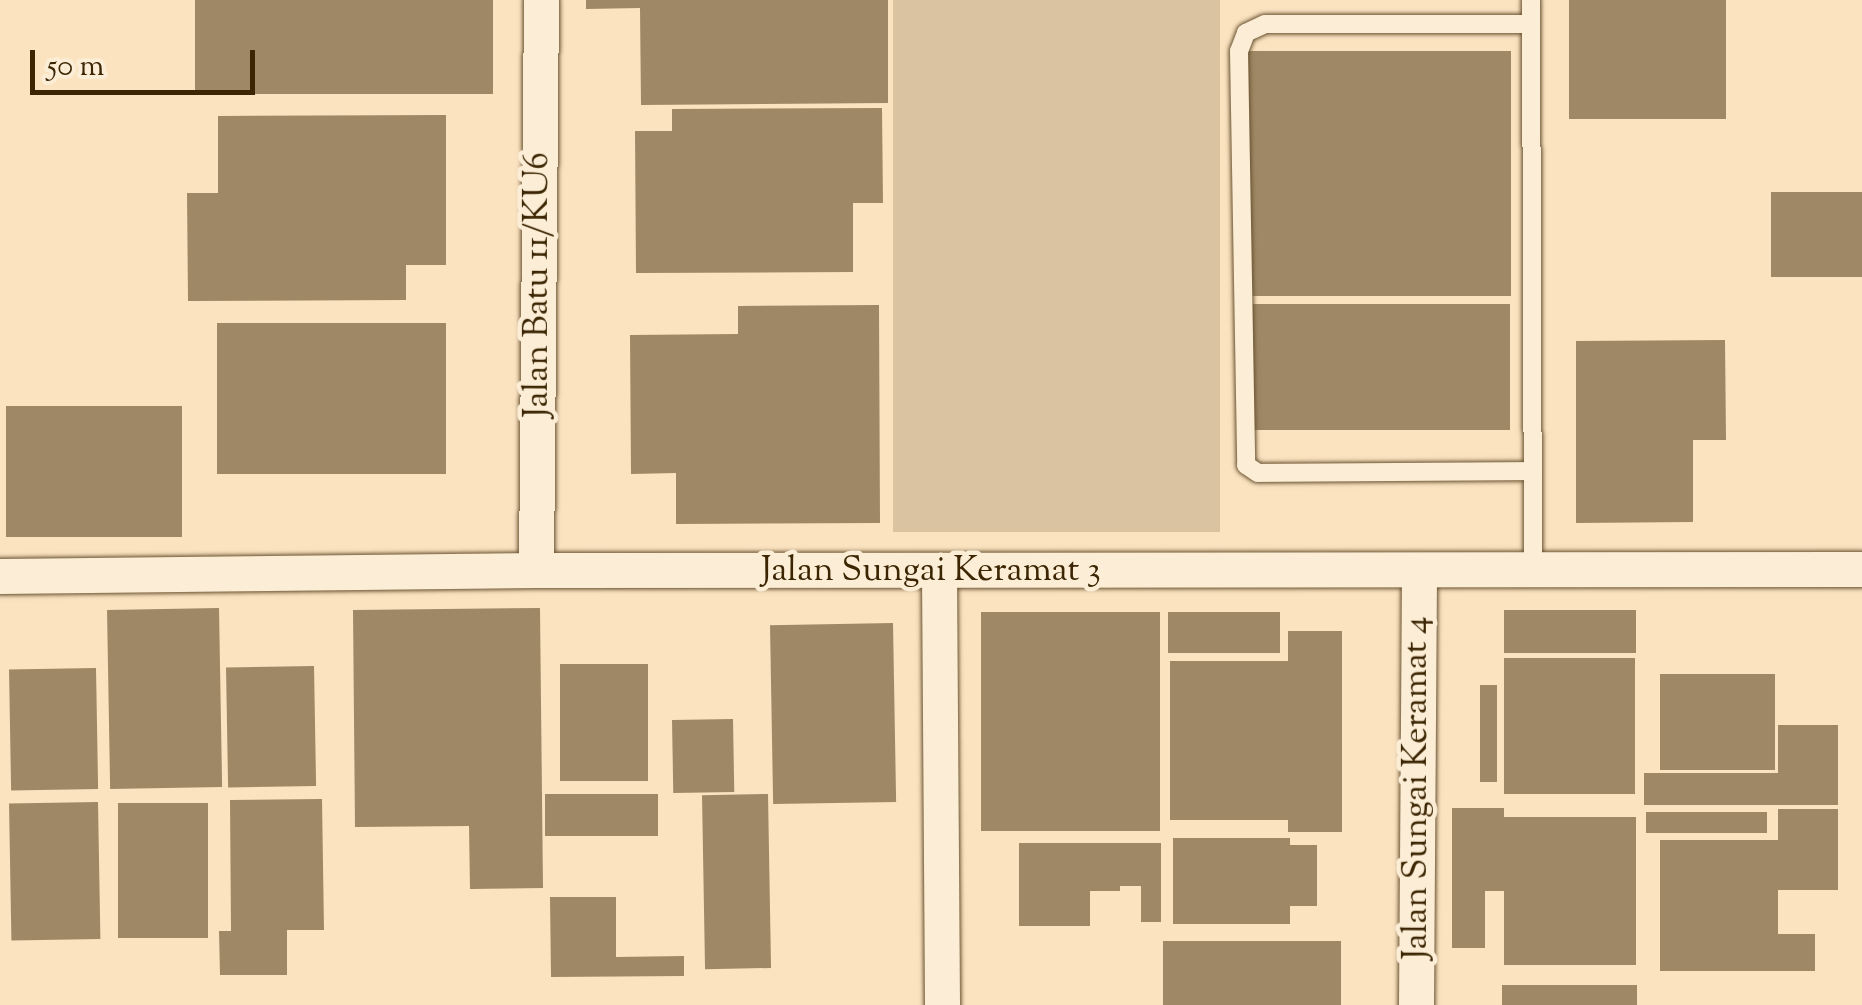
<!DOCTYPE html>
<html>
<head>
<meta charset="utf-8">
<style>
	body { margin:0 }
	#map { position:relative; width:1862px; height:1005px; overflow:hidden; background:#fbe3c0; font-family:"Sorts Mill Goudy",serif }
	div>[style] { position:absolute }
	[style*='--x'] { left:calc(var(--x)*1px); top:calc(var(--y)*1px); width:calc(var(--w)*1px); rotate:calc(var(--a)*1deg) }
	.green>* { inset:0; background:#dac3a0; transform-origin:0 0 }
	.building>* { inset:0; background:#9f8865; transform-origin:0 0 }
	.roads { filter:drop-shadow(0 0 2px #6b5432) drop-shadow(0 0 2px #6b5432) }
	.lane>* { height:18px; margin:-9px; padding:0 9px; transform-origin:9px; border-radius:9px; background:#fcedd6 }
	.street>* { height:35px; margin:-17.5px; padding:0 17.5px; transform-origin:17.5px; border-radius:17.5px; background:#fcedd6 }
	span { translate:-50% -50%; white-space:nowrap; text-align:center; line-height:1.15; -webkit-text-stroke:9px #fcedd6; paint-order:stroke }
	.street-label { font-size:35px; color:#3b2502 }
	.scale { position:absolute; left:30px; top:50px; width:225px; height:45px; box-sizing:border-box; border:5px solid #3b2502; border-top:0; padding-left:12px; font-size:30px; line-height:35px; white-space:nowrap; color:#3b2502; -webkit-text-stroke:8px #fcedd6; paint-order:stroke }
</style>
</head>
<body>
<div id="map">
	<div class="green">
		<div style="left:893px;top:0;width:327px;height:532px"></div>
	</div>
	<div class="building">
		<div style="left:195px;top:0;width:298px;height:94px"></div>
		<div style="clip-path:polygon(586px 0,888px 0,888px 103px,641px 105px,640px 8px,586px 9px)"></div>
		<div style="left:1569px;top:0;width:157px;height:119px"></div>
		<div style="left:1245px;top:51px;width:266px;height:245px"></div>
		<div style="clip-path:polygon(882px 108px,883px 203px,853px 203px,853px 272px,636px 273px,635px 131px,672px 131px,672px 109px)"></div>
		<div style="clip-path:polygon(446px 115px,446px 265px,406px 265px,406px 300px,188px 301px,187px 193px,218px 193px,218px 116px)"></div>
		<div style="left:1771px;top:192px;width:91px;height:85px"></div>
		<div style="left:1510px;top:304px;width:126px;height:259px;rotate:90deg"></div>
		<div style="clip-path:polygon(879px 305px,880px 523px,676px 524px,676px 473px,631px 474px,630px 335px,738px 334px,738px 306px)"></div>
		<div style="left:446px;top:323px;width:151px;height:229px;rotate:90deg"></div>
		<div style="clip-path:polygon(1725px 340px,1726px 440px,1693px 440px,1693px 522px,1576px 523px,1576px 341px)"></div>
		<div style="left:182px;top:406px;width:131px;height:176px;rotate:90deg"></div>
		<div style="left:219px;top:608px;width:179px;height:112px;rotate:89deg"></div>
		<div style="clip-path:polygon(540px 608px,543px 888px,470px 889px,469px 826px,355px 827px,353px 610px)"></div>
		<div style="left:1504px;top:610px;width:132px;height:43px"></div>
		<div style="left:981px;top:612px;width:179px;height:219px"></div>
		<div style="left:1168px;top:612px;width:112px;height:41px"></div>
		<div style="left:893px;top:623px;width:179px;height:123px;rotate:89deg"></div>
		<div style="clip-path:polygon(1288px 631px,1342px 631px,1342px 832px,1288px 832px,1288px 820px,1170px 820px,1170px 661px,1288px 661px)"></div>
		<div style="left:1504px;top:658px;width:131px;height:136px"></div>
		<div style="left:648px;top:664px;width:117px;height:88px;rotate:90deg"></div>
		<div style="left:314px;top:666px;width:120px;height:88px;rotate:89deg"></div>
		<div style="left:96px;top:668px;width:121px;height:87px;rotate:89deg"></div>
		<div style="left:1660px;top:674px;width:115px;height:96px"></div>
		<div style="left:1480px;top:685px;width:17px;height:97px"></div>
		<div style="left:733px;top:719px;width:73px;height:61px;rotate:89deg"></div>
		<div style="clip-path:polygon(1778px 725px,1838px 725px,1838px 805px,1644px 805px,1644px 773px,1778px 773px)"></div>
		<div style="left:658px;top:794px;width:42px;height:113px;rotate:90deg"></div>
		<div style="left:768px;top:794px;width:174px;height:66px;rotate:89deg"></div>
		<div style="clip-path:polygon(322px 799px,324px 930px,287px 930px,287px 975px,220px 975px,219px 931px,231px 931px,230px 800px)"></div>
		<div style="left:98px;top:802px;width:137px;height:89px;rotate:89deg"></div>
		<div style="left:208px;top:803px;width:135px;height:90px;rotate:90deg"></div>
		<div style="clip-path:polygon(1452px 808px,1504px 808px,1504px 817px,1636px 817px,1636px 965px,1504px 965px,1504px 891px,1485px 891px,1485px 948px,1452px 948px)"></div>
		<div style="clip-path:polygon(1778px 809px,1838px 809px,1838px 890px,1778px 890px,1778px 934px,1815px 934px,1815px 971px,1660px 971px,1660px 840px,1778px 840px)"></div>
		<div style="left:1646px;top:812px;width:121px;height:21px"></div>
		<div style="clip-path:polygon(1173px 838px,1290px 838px,1290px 845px,1317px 845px,1317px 906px,1290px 906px,1290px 924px,1173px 924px)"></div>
		<div style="clip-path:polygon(1019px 843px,1161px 843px,1161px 922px,1141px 922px,1141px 886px,1120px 886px,1120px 891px,1090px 891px,1090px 926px,1019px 926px)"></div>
		<div style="clip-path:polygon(550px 897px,616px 897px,616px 957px,684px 956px,684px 976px,551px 977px)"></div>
		<div style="left:1163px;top:941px;width:178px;height:64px"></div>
		<div style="left:1502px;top:985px;width:135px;height:20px"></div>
	</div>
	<div class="roads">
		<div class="lane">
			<div style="--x:1531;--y:0;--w:570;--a:89.8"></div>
			<div style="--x:1531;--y:24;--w:266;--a:180"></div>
			<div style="--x:1265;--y:24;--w:21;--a:155"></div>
			<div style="--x:1246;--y:33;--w:19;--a:111"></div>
			<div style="--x:1239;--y:51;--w:414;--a:89"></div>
			<div style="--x:1246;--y:465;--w:14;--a:34"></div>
			<div style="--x:1258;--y:473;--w:274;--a:-0.4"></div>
		</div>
		<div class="street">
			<div style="--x:536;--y:570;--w:570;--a:-89.5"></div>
			<div style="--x:939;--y:573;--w:432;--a:89.6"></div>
			<div style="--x:0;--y:576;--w:536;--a:-0.64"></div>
			<div style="--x:536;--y:570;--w:1326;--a:-0.04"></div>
			<div style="--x:1416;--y:1005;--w:434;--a:-89.6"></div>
		</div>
	</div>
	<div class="street-label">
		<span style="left:539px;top:285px;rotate:-90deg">Jalan Batu 11/KU6</span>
		<span style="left:931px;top:572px">Jalan Sungai Keramat 3</span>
		<span style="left:1418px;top:788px;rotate:-90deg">Jalan Sungai Keramat 4</span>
	</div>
	<div class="scale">50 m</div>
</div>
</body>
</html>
